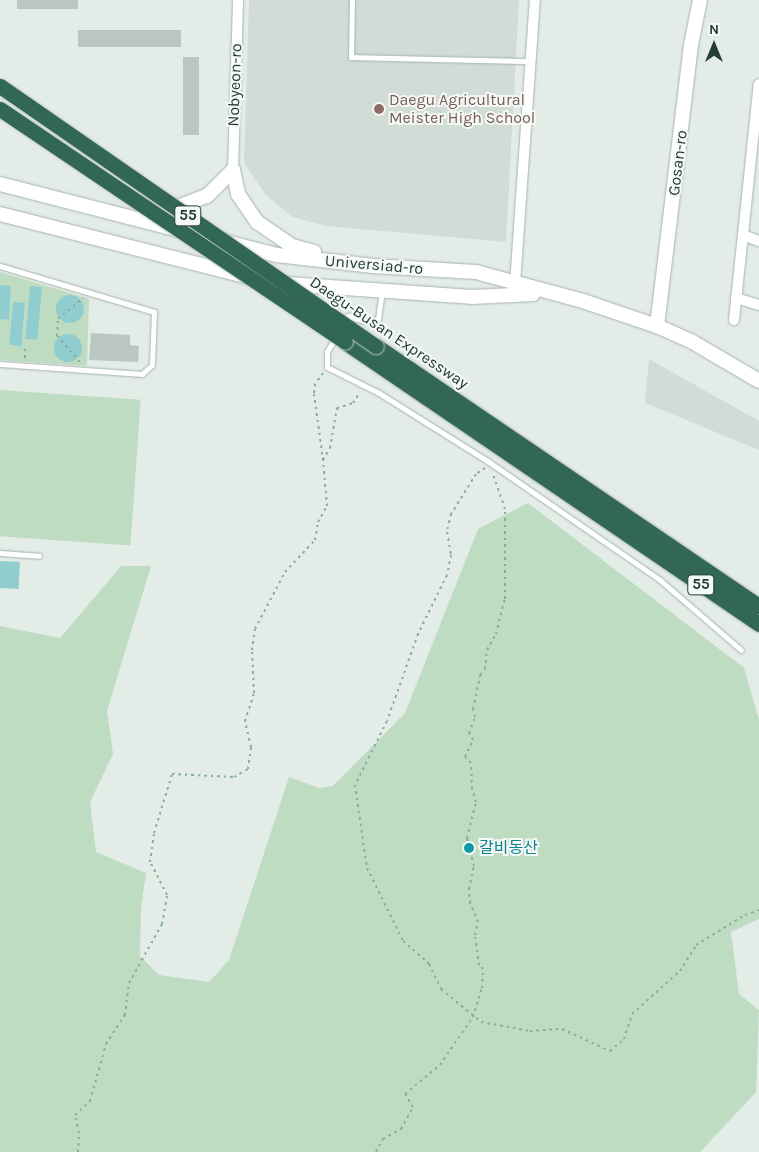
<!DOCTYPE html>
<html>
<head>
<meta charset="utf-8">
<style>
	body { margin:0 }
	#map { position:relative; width:759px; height:1152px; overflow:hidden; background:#e4ece7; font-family:Karla,"Noto Sans KR",sans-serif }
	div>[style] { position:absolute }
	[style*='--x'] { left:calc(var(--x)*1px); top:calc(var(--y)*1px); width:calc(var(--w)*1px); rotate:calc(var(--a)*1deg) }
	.built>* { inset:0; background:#d2dcd6 }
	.green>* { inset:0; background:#bedcc2; transform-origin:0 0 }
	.water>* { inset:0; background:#90cdce; transform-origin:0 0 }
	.round { border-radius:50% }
	.building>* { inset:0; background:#b9c7c0; transform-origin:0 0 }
	.path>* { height:2px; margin-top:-1px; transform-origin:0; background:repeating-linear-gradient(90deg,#86ae9c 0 2.5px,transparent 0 6.5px) }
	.roads { filter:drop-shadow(0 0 1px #a7b4ad) drop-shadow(0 0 1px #a7b4ad) }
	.service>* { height:5px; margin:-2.5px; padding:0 2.5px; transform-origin:2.5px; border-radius:2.5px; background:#fff }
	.minor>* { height:10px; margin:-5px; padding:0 5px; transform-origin:5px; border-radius:5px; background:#fff }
	.secondary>* { height:14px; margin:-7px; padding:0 7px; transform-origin:7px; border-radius:7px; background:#fff }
	.motorway>* { height:15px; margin:-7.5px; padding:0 7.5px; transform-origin:7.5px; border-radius:7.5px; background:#326755 }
	.bridges { filter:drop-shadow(0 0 1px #c2c9c6) drop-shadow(0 0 1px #c2c9c6) }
	.motorway-bridge>* { height:15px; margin:-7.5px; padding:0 7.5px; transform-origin:7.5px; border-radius:7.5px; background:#326755 }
	.dots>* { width:14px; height:14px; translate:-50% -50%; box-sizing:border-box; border:2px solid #f4f9f6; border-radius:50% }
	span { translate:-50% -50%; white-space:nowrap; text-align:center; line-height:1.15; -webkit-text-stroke:4px #f4f9f6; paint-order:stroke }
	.shield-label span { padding:1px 4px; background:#f4f9f6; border:1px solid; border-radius:4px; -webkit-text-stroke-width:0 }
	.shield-label { font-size:15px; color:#243d33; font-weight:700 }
	.street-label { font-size:16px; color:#243d33 }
	.education-label { font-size:16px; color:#785e54 }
	.left { translate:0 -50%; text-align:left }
	.culture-label { font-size:16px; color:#0d838f }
	.north { position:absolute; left:689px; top:20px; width:50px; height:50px; -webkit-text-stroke:4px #f4f9f6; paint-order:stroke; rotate:0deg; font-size:14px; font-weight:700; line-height:20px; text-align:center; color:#243d33 }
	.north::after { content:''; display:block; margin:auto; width:18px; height:22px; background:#243d33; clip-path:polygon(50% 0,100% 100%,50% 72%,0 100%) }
</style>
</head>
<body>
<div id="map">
	<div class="built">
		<div style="clip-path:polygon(249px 0,519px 0,506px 242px,326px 226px,292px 217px,265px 194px,244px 163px)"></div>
		<div style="clip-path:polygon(649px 359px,759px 421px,759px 450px,645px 403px)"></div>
	</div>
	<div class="green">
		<div style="clip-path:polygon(0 272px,89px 299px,87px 366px,0 360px)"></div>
		<div style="left:0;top:390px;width:141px;height:146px;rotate:4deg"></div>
		<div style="clip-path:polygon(528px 503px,744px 668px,759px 720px,759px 919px,731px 932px,739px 994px,759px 1010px,756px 1092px,700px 1152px,0 1152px,0 626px,60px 638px,121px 566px,151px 566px,107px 711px,113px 754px,90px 802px,96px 852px,146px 873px,141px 909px,140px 956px,159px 975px,209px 982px,229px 960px,289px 777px,319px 788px,333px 786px,405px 713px,478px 529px)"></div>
	</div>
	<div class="water">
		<div style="clip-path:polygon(0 285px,11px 286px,9px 320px,0 319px)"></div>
		<div style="left:30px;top:286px;width:12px;height:53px;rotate:5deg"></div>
		<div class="round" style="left:56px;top:295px;width:28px;height:28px"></div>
		<div style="left:13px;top:302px;width:12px;height:43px;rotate:5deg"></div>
		<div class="round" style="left:54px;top:334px;width:28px;height:28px"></div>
		<div style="left:0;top:561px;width:20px;height:27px;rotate:3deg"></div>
	</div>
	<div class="building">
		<div style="left:17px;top:0;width:61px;height:9px"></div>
		<div style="left:78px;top:30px;width:103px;height:17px"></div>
		<div style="left:183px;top:57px;width:16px;height:78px"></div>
		<div style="clip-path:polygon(91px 333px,130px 335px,130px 345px,139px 346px,138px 362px,89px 360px)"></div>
	</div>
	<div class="path">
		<div style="--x:25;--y:358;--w:10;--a:-90"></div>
		<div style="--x:80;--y:362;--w:35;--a:-131"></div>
		<div style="--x:57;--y:336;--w:17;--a:-87"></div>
		<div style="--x:58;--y:319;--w:33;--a:-40"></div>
		<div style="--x:323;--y:373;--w:14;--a:126"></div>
		<div style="--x:315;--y:384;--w:10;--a:96"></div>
		<div style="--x:314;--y:394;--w:67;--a:82.2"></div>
		<div style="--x:485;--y:468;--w:11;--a:146"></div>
		<div style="--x:476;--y:474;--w:47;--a:122"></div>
		<div style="--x:451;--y:514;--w:18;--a:103"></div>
		<div style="--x:447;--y:532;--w:23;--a:80"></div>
		<div style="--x:451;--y:555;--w:20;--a:101"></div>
		<div style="--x:447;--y:575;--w:66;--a:116.2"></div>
		<div style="--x:418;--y:634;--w:92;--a:109.6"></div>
		<div style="--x:387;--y:721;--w:72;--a:116.6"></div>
		<div style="--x:355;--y:785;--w:84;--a:81.8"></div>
		<div style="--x:367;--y:868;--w:81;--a:63.7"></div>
		<div style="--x:403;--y:941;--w:35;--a:41"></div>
		<div style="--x:429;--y:964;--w:28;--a:64"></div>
		<div style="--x:441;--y:989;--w:52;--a:39.5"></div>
		<div style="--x:481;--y:1022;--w:50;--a:10.4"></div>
		<div style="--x:530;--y:1031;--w:32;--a:-4"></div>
		<div style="--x:562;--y:1029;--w:53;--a:24.6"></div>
		<div style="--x:610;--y:1051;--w:18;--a:-41"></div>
		<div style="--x:624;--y:1039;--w:26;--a:-72"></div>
		<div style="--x:632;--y:1014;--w:64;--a:-41.9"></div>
		<div style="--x:680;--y:971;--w:31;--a:-58"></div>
		<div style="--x:696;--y:945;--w:57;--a:-31.5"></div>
		<div style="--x:745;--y:915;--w:15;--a:-20"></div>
		<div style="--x:78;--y:1152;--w:19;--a:-87"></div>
		<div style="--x:79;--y:1133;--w:18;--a:-103"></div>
		<div style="--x:75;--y:1115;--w:21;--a:-43"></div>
		<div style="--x:90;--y:1101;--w:59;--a:-74.3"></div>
		<div style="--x:106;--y:1044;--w:35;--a:-57"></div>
		<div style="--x:125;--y:1015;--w:32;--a:-83"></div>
		<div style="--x:129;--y:983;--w:68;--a:-60.8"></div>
		<div style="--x:162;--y:924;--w:29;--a:-80"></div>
		<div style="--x:167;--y:895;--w:37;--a:-117"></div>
		<div style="--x:150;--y:862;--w:29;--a:-82"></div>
		<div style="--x:154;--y:833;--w:62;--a:-73"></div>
		<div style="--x:172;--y:774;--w:62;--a:2.8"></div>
		<div style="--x:234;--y:777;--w:16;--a:-30"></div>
		<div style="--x:248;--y:769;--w:22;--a:-82"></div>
		<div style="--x:251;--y:747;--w:27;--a:-103"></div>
		<div style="--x:245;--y:721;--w:29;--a:-72"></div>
		<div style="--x:254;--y:693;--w:43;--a:-92.7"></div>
		<div style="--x:252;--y:650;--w:21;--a:-82"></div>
		<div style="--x:255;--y:629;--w:64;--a:-62.2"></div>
		<div style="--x:285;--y:572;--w:44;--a:-46.8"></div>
		<div style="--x:315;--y:540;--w:18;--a:-81"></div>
		<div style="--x:318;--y:522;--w:18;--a:-61"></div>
		<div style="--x:327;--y:506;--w:46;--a:-95"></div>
		<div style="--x:323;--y:460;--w:14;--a:-60"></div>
		<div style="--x:330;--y:448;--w:41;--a:-80.1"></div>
		<div style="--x:337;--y:408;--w:17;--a:-17"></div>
		<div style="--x:353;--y:403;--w:13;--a:-58"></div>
		<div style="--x:376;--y:1152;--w:15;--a:-62"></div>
		<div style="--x:383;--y:1139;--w:21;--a:-29"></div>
		<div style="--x:401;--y:1129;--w:25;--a:-61"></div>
		<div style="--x:413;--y:1107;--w:15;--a:-122"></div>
		<div style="--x:405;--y:1094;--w:45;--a:-39.6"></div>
		<div style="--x:440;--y:1065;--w:58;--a:-55.5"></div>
		<div style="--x:473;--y:1017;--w:30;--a:-73"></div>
		<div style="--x:482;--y:988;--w:19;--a:-87"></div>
		<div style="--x:483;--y:969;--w:6;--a:-135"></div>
		<div style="--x:479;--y:965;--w:30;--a:-98"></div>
		<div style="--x:475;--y:935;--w:13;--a:-77"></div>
		<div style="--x:478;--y:922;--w:21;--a:-113"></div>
		<div style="--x:470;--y:903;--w:14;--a:-94"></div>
		<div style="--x:469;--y:889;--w:24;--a:-78"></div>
		<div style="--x:474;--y:866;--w:29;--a:-104"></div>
		<div style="--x:467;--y:838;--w:37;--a:-76"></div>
		<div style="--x:476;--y:802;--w:14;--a:-107"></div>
		<div style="--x:472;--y:789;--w:26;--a:-92"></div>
		<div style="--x:471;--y:763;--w:8;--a:-135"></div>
		<div style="--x:465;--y:757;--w:19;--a:-65"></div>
		<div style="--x:473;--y:740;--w:8;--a:-120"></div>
		<div style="--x:469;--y:733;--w:17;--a:-69"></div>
		<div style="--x:475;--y:717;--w:8;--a:-104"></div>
		<div style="--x:473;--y:709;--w:35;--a:-78"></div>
		<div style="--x:480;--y:675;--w:8;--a:-50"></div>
		<div style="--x:485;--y:669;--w:19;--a:-84"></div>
		<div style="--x:487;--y:650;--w:18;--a:-61"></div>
		<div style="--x:496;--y:634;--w:36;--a:-76"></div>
		<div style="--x:505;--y:599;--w:90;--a:-90"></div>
		<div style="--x:505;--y:509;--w:39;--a:-109"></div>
	</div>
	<div class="roads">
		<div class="service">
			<div style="--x:352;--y:0;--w:57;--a:91"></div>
			<div style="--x:351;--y:57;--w:180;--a:1.3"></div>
			<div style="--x:0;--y:266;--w:161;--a:16.6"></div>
			<div style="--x:154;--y:312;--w:53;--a:92.2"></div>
			<div style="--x:152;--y:365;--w:13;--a:138"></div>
			<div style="--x:142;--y:374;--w:142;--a:-176"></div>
			<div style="--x:345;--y:322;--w:7;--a:-63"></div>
			<div style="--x:348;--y:316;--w:21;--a:17"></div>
			<div style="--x:368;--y:322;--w:10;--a:-17"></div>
			<div style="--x:378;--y:319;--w:27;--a:-82"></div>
			<div style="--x:335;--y:338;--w:16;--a:120"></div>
			<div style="--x:327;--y:352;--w:15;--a:90"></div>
			<div style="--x:327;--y:367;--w:58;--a:26.6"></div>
			<div style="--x:379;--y:393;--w:130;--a:32.1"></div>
			<div style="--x:489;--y:462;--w:208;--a:34.6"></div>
			<div style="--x:660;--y:580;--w:107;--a:40.8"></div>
			<div style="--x:0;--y:553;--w:39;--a:4"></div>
		</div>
		<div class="minor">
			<div style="--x:233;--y:170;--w:170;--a:-88.3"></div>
			<div style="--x:743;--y:235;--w:17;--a:21"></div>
			<div style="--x:515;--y:284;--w:285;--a:-86"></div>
			<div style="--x:736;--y:298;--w:24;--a:17"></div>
			<div style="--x:734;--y:320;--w:237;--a:-84"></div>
		</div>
		<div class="secondary">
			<div style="--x:0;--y:184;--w:286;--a:14.4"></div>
			<div style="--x:277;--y:255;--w:97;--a:6.5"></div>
			<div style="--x:373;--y:266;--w:103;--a:3.3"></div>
			<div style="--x:476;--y:272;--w:111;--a:15.2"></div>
			<div style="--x:583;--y:301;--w:78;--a:18.7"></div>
			<div style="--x:657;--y:326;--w:37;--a:24"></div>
			<div style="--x:691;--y:341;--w:79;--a:30.5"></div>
			<div style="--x:144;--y:210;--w:31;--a:-4"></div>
			<div style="--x:175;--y:208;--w:34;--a:-21"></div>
			<div style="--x:207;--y:196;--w:37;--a:-45"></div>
			<div style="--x:233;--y:170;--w:25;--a:78"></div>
			<div style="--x:238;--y:194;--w:34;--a:56"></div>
			<div style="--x:257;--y:222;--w:42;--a:34.4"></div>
			<div style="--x:292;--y:246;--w:23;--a:15"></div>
			<div style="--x:0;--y:214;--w:282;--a:14.2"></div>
			<div style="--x:273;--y:283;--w:199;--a:4"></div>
			<div style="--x:472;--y:297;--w:61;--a:-2.8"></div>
			<div style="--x:657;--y:326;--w:283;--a:-83.1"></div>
			<div style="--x:691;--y:45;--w:46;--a:-78.7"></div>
		</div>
		<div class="motorway">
			<div style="--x:345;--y:342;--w:501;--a:34.26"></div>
			<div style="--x:376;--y:346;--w:463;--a:34.2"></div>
		</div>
	</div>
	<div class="bridges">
		<div class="motorway-bridge">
			<div style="--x:0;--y:86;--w:457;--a:34.7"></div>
			<div style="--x:0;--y:109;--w:416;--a:34"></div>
		</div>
	</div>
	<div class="dots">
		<div style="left:379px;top:109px;background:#8d6e63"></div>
		<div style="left:469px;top:848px;background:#0f9aa8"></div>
	</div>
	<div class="shield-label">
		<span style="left:188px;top:216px">55</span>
		<span style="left:701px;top:585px">55</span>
	</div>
	<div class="street-label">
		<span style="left:235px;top:85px;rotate:-88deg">Nobyeon-ro</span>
		<span style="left:678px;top:163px;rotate:-83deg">Gosan-ro</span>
		<span style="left:374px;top:265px;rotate:5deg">Universiad-ro</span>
		<span style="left:389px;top:333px;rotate:34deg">Daegu-Busan Expressway</span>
	</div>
	<div class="education-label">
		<span class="left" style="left:389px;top:109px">Daegu Agricultural<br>Meister High School</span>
	</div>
	<div class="culture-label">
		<span class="left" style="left:479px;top:848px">갈비동산</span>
	</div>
	<div class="north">N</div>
</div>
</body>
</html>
